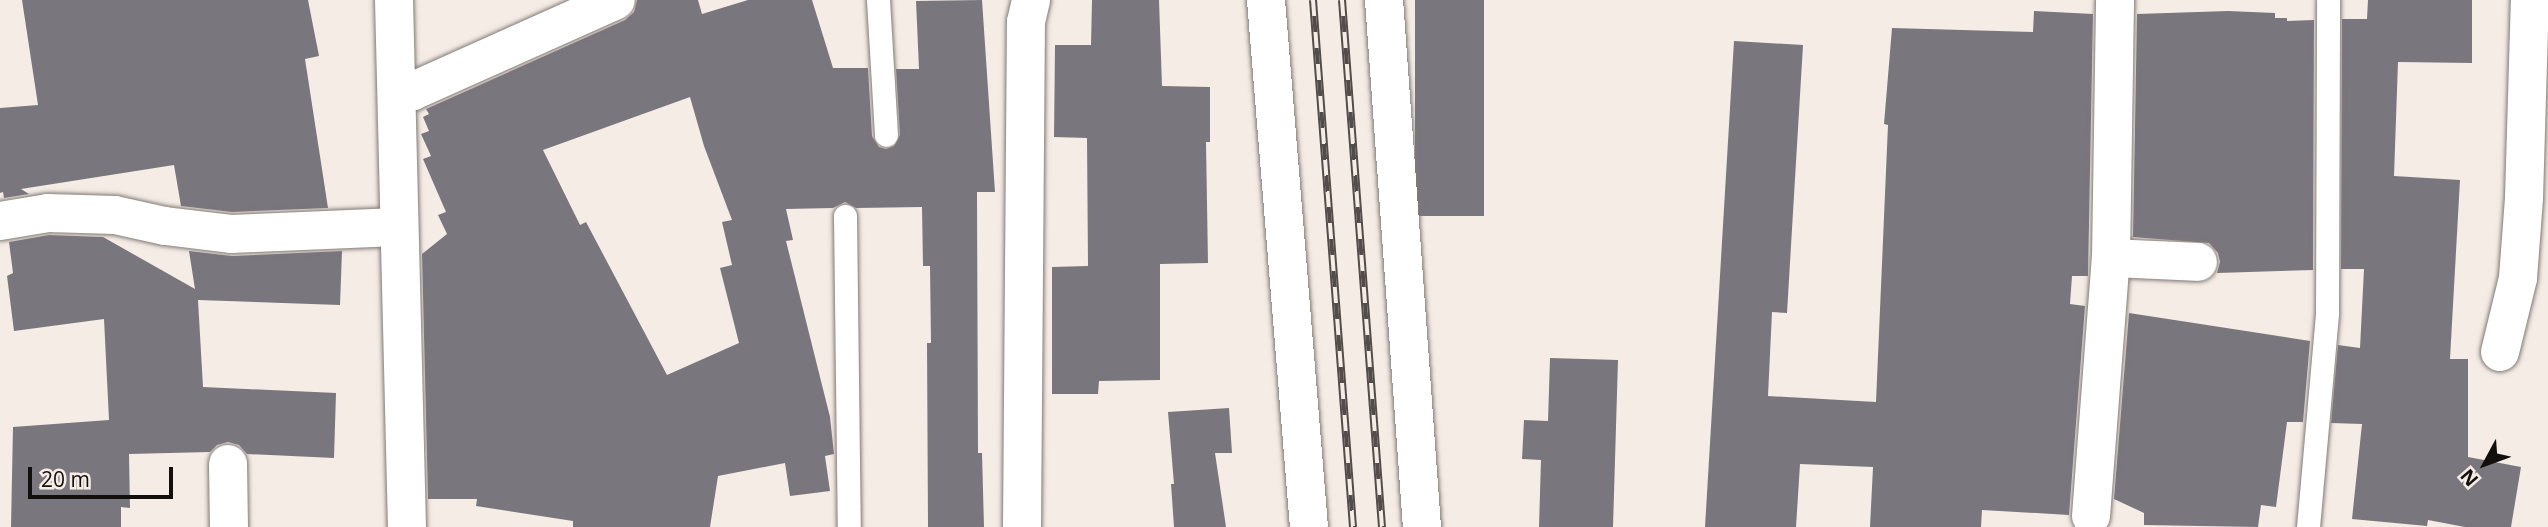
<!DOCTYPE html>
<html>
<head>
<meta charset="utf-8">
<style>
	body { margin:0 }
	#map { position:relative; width:2548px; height:527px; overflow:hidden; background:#f5ece6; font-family:"Open Sans",sans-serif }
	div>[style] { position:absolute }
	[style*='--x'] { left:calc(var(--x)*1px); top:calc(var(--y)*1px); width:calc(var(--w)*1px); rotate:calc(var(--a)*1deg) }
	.building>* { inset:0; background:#7a767e; transform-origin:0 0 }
	.roads { filter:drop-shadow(0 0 2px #817a75) drop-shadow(0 0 2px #817a75) }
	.lane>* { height:23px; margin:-11.5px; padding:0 11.5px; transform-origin:11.5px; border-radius:11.5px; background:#fff }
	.street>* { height:38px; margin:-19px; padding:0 19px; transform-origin:19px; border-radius:19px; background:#fff }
	.secondary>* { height:38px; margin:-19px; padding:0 19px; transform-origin:19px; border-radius:19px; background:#fff }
	.rail>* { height:8px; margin-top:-4px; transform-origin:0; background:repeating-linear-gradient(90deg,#f5ece6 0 16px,#524d4a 0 32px); box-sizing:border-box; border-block:2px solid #524d4a }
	span { translate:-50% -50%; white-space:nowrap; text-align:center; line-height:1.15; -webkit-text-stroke:5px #f5ece6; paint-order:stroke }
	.north { position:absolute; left:2450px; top:429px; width:70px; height:70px; -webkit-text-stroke:5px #f5ece6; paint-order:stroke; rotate:229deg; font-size:19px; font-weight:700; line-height:28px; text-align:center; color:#120f0d }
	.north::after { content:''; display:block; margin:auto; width:24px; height:32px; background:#120f0d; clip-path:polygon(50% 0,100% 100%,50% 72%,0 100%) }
	.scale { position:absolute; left:28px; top:467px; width:145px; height:32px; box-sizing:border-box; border:4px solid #120f0d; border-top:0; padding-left:9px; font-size:21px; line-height:24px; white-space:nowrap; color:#120f0d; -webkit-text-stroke:5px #f5ece6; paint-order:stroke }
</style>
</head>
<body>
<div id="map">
	<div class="building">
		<div style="clip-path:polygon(22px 0,308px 0,319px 56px,305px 59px,328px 208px,232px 212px,181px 206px,174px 165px,21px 189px,29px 194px,4px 198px,3px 192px,0 193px,0 108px,38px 105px)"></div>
		<div style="clip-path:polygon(evenodd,637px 0,698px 0,702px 14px,748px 0,812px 0,833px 68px,868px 68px,872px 136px,879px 147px,886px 149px,894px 146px,900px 135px,896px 69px,919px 69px,916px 1px,982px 0,995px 192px,977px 192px,978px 453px,982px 453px,984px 527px,928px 527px,927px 343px,931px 343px,930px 266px,923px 266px,922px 207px,856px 208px,845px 202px,833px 208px,786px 209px,793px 240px,786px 241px,830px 417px,834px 454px,825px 456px,830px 491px,790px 496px,785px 463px,718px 476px,710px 527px,573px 527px,573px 521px,476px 506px,477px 499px,428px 499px,422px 254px,447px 234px,438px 215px,446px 212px,423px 159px,431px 156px,421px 134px,429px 131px,423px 117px,429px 114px,426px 109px,625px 20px,634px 12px,637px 0,690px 97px,704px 146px,732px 220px,722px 222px,732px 265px,720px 268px,739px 343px,667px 375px,586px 222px,580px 225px,543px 150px,690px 97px)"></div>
		<div style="clip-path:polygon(1092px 0,1159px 0,1162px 86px,1210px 87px,1210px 142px,1206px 142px,1208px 263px,1160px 264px,1160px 380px,1099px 381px,1098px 394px,1052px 394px,1052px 267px,1088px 266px,1087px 138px,1054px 137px,1055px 45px,1091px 45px)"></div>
		<div style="left:1415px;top:0;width:69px;height:216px"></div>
		<div style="clip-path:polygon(2368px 0,2472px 0,2472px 63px,2398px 62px,2394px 176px,2460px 180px,2450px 359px,2468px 359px,2468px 457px,2521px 467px,2511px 527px,2465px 527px,2428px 520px,2427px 526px,2352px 519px,2362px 424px,2331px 423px,2338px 345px,2360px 348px,2364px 269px,2341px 269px,2342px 19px,2367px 19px)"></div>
		<div style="clip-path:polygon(2034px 11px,2093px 14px,2088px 276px,2072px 276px,2070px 304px,2085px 306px,2069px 515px,1982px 510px,1981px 527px,1870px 527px,1873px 467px,1800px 464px,1796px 527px,1705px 527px,1734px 41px,1803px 45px,1787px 313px,1772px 312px,1768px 396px,1876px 402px,1888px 125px,1884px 124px,1892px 28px,2033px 32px)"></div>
		<div style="clip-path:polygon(2228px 11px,2275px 13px,2275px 18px,2287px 18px,2287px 21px,2314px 20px,2313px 270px,2217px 273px,2220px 262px,2218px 253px,2209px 243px,2133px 237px,2137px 14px)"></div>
		<div style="clip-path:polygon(49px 235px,103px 237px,195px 289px,189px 251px,232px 256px,342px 251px,340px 305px,198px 300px,203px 387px,336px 393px,334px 458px,247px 454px,239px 445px,228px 442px,217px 445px,210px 452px,129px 454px,130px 508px,121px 507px,121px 527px,11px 527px,13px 427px,109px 420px,104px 319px,14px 331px,7px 276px,13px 273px,9px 242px)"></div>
		<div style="clip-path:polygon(2129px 313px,2310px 341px,2303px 422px,2287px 422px,2276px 507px,2261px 505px,2258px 527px,2144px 525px,2144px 513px,2114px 499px)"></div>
		<div style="clip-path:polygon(1550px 358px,1618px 360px,1613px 527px,1539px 527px,1541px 460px,1522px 459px,1524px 420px,1548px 421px)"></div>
		<div style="clip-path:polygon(1229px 408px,1232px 453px,1215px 453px,1226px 527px,1174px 527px,1171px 484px,1174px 484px,1168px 412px)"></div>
	</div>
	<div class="roads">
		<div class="lane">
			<div style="--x:878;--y:0;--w:135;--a:86.6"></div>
			<div style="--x:845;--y:216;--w:311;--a:89.3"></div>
			<div style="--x:2308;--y:527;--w:215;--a:-84.9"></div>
			<div style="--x:2327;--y:313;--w:313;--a:-89.8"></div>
		</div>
		<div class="street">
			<div style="--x:394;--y:0;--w:527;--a:88.59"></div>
			<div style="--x:1266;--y:0;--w:529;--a:85.34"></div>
			<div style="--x:1384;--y:0;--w:528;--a:85.88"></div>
			<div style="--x:397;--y:90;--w:16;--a:4"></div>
			<div style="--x:413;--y:91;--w:222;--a:-24.1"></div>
			<div style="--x:0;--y:221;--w:49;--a:-9.5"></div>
			<div style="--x:48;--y:213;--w:67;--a:1.7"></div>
			<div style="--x:115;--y:215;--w:51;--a:12.4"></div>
			<div style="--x:165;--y:226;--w:66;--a:6.9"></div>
			<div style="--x:231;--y:234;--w:166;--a:-2.4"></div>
			<div style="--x:2111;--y:258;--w:87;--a:2.6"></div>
			<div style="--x:2500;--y:352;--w:76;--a:-76.3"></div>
			<div style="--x:2518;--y:278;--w:80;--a:-85.7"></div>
			<div style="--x:2524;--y:198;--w:198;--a:-88.3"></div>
			<div style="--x:228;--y:464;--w:63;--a:89.1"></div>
			<div style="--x:2091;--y:516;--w:259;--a:-85.6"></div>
			<div style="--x:2111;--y:258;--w:258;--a:-89.1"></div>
		</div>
		<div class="secondary">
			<div style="--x:1022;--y:527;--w:505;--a:-89.55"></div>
			<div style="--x:1026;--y:22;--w:23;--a:-77"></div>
		</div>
	</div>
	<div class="rail">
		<div style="--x:1313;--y:0;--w:529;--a:85.66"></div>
		<div style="--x:1342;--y:0;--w:529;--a:85.66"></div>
	</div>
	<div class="north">N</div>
	<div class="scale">20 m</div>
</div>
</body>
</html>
